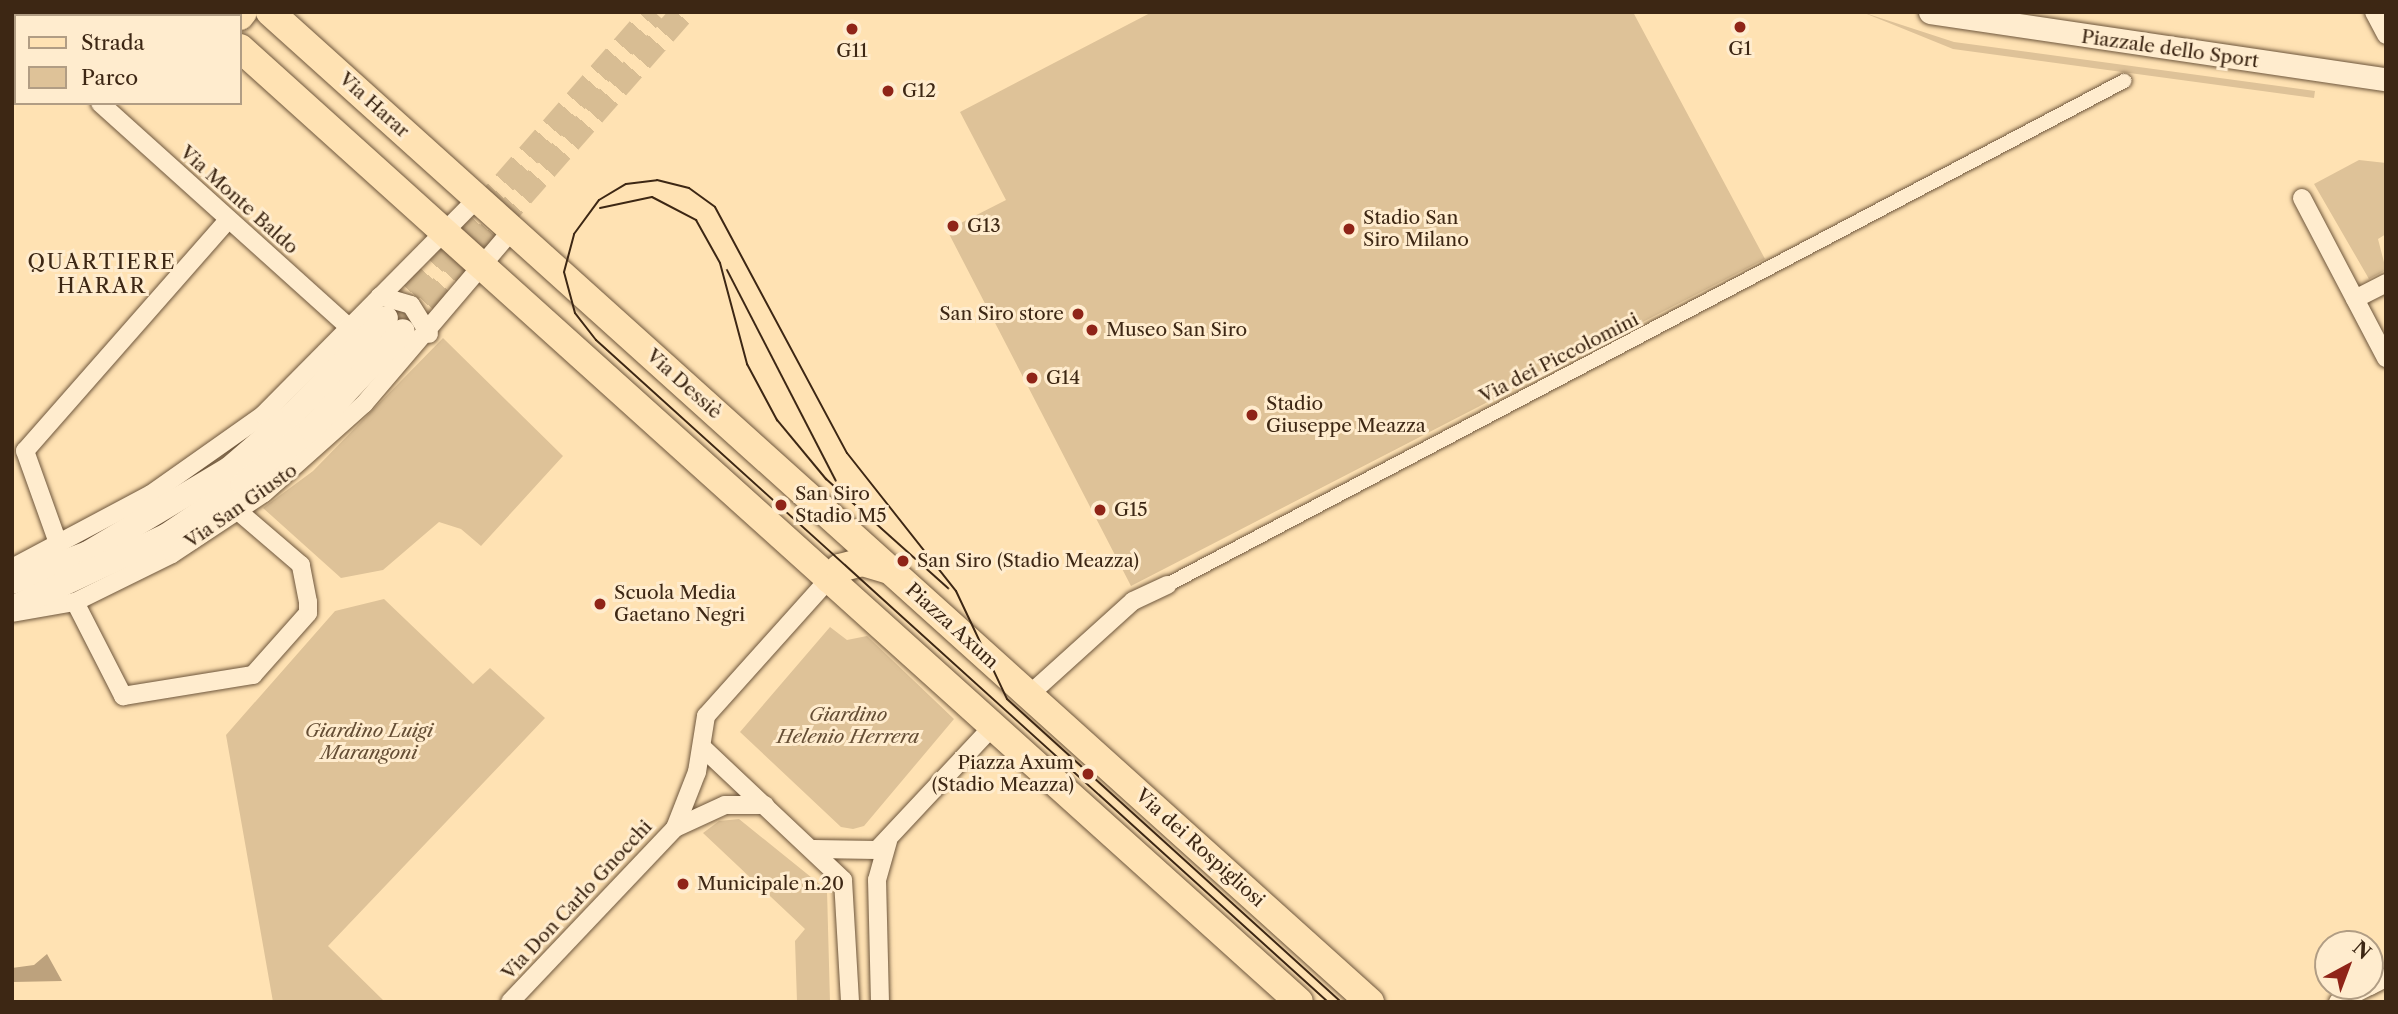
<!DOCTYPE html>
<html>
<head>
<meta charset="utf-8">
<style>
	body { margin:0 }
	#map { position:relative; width:2398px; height:1014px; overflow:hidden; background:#ffe2b3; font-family:"Libre Caslon Text",serif }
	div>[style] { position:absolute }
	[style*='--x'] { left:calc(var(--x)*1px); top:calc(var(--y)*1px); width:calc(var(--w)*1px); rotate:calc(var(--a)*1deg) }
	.green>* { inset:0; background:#dec298 }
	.water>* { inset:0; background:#bda27d }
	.secondary-tunnel>* { height:24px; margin-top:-12px; transform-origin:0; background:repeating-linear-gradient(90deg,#d8bd93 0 24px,transparent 0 36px) }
	.roads { filter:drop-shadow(0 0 2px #6e563c) drop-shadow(0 0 2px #6e563c) }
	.pedestrian>* { height:14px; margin:-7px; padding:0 7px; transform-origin:7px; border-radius:7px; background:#ffecce }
	.minor>* { height:18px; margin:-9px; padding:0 9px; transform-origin:9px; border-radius:9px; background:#ffecce }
	.tertiary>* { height:23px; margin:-11.5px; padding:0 11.5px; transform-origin:11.5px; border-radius:11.5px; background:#ffecce }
	.secondary>* { height:24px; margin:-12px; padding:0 12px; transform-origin:12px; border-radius:12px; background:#ffecce }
	.primary>* { height:28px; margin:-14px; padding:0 14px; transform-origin:14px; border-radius:14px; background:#ffe2b3 }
	.tram>* { height:2px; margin:-1px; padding:0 1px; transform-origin:1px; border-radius:1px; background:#3d2714 }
	.dots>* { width:19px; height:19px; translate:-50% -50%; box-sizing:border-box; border:4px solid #ffecce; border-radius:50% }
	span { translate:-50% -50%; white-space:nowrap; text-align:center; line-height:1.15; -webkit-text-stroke:6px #ffecce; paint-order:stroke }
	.poi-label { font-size:19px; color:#3d2714 }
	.left { translate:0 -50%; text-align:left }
	.right { translate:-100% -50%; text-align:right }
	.street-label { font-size:19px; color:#3d2714 }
	.park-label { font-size:19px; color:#654e35; font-style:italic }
	.neighbourhood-label { font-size:21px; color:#3d2714; letter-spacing:2px }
	.frame { position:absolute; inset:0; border:14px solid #3d2714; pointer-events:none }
	.legend { position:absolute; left:14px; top:14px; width:228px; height:91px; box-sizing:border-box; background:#ffecce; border:2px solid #b19d84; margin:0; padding:9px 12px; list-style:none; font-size:21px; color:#3d2714 }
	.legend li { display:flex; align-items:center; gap:14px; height:35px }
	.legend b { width:35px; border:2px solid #b19d84 }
	.north { position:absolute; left:2314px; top:930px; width:70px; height:70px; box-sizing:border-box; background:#ffecce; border:2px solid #b19d84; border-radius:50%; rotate:41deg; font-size:19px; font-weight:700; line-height:28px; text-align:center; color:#3d2714 }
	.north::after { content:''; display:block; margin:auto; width:24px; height:32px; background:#8f2418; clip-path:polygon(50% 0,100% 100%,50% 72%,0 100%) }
</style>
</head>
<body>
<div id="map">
	<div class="green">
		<div style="clip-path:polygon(1152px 12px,1633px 12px,1765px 259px,1131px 586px,947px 230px,1006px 200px,960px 112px)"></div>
		<div style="clip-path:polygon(1862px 12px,1954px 42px,2315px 91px,2314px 98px,1953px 49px)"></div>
		<div style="clip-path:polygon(2359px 160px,2386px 163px,2386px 234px,2378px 239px,2386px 270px,2369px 279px,2314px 184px)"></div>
		<div style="clip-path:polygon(443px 338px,563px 456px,481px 546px,461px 529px,439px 522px,383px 570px,341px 578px,263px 508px,313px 471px)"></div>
		<div style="clip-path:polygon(384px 599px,473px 684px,490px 668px,545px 718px,328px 946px,385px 1002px,273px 1002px,226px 735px,335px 611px)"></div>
		<div style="clip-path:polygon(830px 627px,847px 640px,867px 636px,954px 719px,864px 826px,853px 829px,841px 827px,740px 732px)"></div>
		<div style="clip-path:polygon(739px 819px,827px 890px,830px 1002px,797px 1002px,795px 941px,805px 929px,703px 833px,719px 821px)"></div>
	</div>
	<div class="water">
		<div style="clip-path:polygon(47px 954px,62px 981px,13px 982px,12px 968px,34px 965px)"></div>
	</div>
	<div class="secondary-tunnel">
		<div style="--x:386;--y:318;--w:407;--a:-48.8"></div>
		<div style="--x:403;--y:331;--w:424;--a:-48.7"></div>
	</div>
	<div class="roads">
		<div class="pedestrian">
			<div style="--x:1167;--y:585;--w:1082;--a:-27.77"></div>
		</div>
		<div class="minor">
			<div style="--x:2374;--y:12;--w:26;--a:62"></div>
			<div style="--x:12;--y:25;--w:5;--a:37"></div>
			<div style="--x:100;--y:103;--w:336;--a:42"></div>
			<div style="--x:2302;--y:198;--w:181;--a:62.3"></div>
			<div style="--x:380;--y:296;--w:32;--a:16"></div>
			<div style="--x:411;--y:305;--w:34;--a:58"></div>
			<div style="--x:2355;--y:299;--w:35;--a:-27"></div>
			<div style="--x:58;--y:543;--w:98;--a:-109.7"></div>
			<div style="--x:25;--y:451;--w:308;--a:-48.7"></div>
			<div style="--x:12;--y:568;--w:157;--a:-28"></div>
			<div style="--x:151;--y:494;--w:137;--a:-35.2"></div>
			<div style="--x:263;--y:415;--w:304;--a:-45.3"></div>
			<div style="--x:75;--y:602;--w:106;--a:62.9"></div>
			<div style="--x:123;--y:696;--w:132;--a:-9.2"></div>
			<div style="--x:253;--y:675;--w:83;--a:-48.4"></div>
			<div style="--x:308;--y:613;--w:11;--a:-90"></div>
			<div style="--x:308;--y:602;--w:38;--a:-101"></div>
			<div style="--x:301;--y:565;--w:83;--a:-139.4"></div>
			<div style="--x:12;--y:613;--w:64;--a:-9.9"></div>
			<div style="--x:75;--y:602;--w:108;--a:-26.3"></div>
			<div style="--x:172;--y:554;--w:110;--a:-33.5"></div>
			<div style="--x:264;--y:493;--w:134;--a:-41.7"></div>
			<div style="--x:364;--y:404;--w:228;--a:-49.6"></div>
			<div style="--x:1029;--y:695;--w:140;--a:-42.1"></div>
			<div style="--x:1133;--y:601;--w:38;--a:-25"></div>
			<div style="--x:702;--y:747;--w:194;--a:43.3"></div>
			<div style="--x:843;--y:880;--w:122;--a:86.7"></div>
			<div style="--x:675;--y:828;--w:60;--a:-68.6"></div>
			<div style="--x:697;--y:772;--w:57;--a:-80.9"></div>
			<div style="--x:706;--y:716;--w:184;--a:-48.1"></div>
			<div style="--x:814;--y:849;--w:63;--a:0.9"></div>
			<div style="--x:877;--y:850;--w:170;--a:-46.9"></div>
			<div style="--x:2370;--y:986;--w:18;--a:-27"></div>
			<div style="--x:510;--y:1002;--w:240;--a:-46.5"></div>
			<div style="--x:675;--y:828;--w:55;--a:-24.7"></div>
			<div style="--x:725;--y:805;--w:40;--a:0"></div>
			<div style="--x:880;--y:1002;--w:122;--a:-91.4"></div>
			<div style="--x:877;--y:880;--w:41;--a:-74.2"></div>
			<div style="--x:2338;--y:1002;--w:36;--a:-27"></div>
		</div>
		<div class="tertiary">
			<div style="--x:1930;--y:12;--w:461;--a:8.4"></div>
		</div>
		<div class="secondary">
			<div style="--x:12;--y:582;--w:81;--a:-20.9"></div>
			<div style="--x:88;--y:553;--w:164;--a:-30.8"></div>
			<div style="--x:229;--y:469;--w:86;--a:-40.7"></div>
			<div style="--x:294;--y:413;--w:132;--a:-45.9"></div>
			<div style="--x:12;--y:608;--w:170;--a:-25.1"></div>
			<div style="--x:166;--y:536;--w:93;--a:-34"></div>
			<div style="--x:243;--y:484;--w:87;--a:-39"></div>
			<div style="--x:311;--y:429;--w:134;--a:-46.8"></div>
		</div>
		<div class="primary">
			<div style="--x:200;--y:12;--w:6;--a:45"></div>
			<div style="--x:270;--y:12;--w:1480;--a:41.99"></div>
			<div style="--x:240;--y:16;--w:5;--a:-53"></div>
			<div style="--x:240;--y:48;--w:1425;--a:42.01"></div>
			<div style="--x:829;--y:579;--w:16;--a:-45"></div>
			<div style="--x:840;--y:568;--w:24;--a:-15"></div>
			<div style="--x:863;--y:562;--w:28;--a:17"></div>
		</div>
	</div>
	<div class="tram">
		<div style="--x:600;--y:208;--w:53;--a:-11.9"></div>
		<div style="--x:652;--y:197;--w:50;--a:27.6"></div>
		<div style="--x:696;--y:220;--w:49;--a:60.8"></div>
		<div style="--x:720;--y:263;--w:105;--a:75"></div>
		<div style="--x:747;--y:364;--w:64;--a:61.8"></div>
		<div style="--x:777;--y:420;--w:77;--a:50.3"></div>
		<div style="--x:826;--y:479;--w:164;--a:41.8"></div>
		<div style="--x:727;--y:270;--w:237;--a:62.7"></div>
		<div style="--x:1328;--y:1002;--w:987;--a:-137.87"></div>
		<div style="--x:596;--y:340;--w:34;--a:-128"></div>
		<div style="--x:575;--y:313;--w:42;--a:-105"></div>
		<div style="--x:564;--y:272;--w:39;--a:-75"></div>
		<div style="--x:574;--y:234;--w:42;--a:-53.7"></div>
		<div style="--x:599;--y:200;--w:31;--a:-31"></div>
		<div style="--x:626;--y:184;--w:31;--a:-7"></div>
		<div style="--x:657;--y:180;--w:33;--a:14"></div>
		<div style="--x:689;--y:188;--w:32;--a:36"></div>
		<div style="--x:715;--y:207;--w:279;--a:61.8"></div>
		<div style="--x:847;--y:453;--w:176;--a:51.7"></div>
		<div style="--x:956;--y:591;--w:119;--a:64.7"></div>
		<div style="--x:1007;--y:699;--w:451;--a:42.2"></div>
	</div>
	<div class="dots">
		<div style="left:1740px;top:27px;background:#8f2418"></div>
		<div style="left:852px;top:29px;background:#8f2418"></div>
		<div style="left:888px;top:91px;background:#8f2418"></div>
		<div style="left:953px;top:226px;background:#8f2418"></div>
		<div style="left:1349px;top:229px;background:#8f2418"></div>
		<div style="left:1078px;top:314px;background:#8f2418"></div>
		<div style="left:1092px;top:330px;background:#8f2418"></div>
		<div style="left:1032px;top:378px;background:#8f2418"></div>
		<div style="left:1252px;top:415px;background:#8f2418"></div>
		<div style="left:781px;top:505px;background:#8f2418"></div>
		<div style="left:1100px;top:510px;background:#8f2418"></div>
		<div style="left:903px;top:561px;background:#8f2418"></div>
		<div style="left:600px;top:604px;background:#8f2418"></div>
		<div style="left:1088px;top:774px;background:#8f2418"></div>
		<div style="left:683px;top:884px;background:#8f2418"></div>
	</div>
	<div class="poi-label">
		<span style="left:1740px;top:49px">G1</span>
		<span style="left:852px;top:51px">G11</span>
		<span class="left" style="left:902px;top:91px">G12</span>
		<span class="left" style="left:1363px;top:229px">Stadio San<br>Siro Milano</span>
		<span class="left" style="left:967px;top:226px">G13</span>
		<span class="right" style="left:1064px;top:314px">San Siro store</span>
		<span class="left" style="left:1106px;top:330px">Museo San Siro</span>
		<span class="left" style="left:1046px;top:378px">G14</span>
		<span class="left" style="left:1266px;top:415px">Stadio<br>Giuseppe Meazza</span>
		<span class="left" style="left:795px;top:505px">San Siro<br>Stadio M5</span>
		<span class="left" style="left:1114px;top:510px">G15</span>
		<span class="left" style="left:917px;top:561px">San Siro (Stadio Meazza)</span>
		<span class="left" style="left:614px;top:604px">Scuola Media<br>Gaetano Negri</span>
		<span class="right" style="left:1074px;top:774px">Piazza Axum<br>(Stadio Meazza)</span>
		<span class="left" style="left:697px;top:884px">Municipale n.20</span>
	</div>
	<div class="street-label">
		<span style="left:2170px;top:49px;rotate:8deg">Piazzale dello Sport</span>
		<span style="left:374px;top:105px;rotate:42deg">Via Harar</span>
		<span style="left:239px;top:200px;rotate:42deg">Via Monte Baldo</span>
		<span style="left:1559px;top:358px;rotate:-27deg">Via dei Piccolomini</span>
		<span style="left:684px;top:384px;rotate:42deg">Via Dessiè</span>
		<span style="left:241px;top:506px;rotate:-35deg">Via San Giusto</span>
		<span style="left:952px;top:626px;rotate:42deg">Piazza Axum</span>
		<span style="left:1200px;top:848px;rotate:42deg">Via dei Rospigliosi</span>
		<span style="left:577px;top:900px;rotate:-47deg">Via Don Carlo Gnocchi</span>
	</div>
	<div class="park-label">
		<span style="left:848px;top:726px">Giardino<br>Helenio Herrera</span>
		<span style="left:369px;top:742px">Giardino Luigi<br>Marangoni</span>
	</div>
	<div class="neighbourhood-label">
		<span style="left:102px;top:274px">QUARTIERE<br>HARAR</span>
	</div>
	<div class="frame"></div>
	<ul class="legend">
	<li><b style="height:9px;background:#ffe2b3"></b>Strada</li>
	<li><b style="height:19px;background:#dec298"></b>Parco</li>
	</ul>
	<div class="north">N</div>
</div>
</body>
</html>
